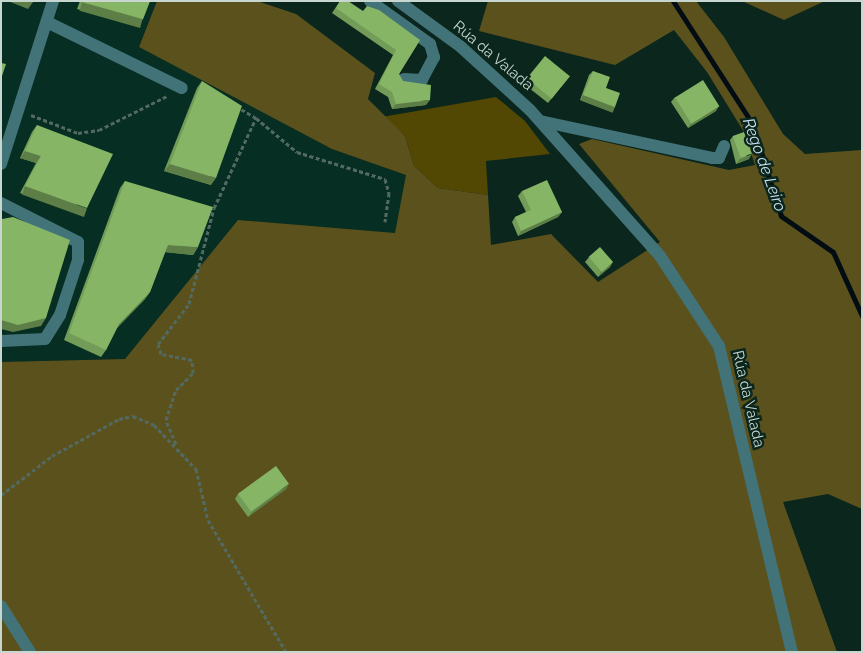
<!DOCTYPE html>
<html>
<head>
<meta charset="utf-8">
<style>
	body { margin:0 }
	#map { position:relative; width:863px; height:653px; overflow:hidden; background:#0a261d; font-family:Raleway,sans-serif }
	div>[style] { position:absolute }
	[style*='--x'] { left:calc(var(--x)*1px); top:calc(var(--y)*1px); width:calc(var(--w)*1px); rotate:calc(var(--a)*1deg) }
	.built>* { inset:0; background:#072e22 }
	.green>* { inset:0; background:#524703 }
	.forest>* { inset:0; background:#5b511d }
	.stream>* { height:5px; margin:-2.5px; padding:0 2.5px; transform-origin:2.5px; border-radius:2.5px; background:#020c13 }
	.path>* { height:3px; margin-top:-1.5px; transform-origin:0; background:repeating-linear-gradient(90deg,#526a61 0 4px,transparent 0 6.5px) }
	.minor>* { height:12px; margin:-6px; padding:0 6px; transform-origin:6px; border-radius:6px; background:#427378 }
	.wall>* { inset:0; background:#729c57 }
	.shaded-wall>* { inset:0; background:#5d7f47; transform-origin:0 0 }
	.building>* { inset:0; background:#85b565; transform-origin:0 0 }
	span { translate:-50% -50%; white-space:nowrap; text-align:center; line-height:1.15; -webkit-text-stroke:5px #0a261d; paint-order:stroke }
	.street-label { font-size:15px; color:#c7d7d0 }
	.water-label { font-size:16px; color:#cbe0ef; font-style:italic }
	.frame { position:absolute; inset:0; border:2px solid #c7d7d0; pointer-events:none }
</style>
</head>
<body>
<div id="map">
	<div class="built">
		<div style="clip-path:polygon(1px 1px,157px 1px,139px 47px,332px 149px,406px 175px,398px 234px,238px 220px,125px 359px,1px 362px)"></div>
	</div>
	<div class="green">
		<div style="clip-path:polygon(496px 97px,525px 121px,550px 154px,486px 161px,488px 195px,438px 188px,414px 166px,405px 136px,382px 117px)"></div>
	</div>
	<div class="forest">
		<div style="clip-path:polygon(157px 1px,257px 1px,296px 14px,375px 73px,368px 99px,405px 136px,414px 166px,438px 188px,488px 195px,491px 245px,551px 234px,598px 282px,660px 242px,579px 144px,592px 139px,729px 170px,755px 165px,744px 132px,707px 72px,674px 30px,615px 65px,479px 31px,488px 1px,696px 1px,724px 37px,783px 134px,805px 154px,862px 150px,862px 509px,828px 494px,783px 502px,837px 652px,1px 652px,1px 362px,125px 359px,238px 220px,395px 233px,406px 175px,332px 149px,139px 47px)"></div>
		<div style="clip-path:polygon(742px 1px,825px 1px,784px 20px)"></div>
	</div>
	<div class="stream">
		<div style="--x:673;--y:1;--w:145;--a:57.1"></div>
		<div style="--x:752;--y:123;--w:97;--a:72.7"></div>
		<div style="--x:781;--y:216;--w:63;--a:34.7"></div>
		<div style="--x:833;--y:252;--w:70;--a:65.6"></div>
	</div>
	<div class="path">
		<div style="--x:31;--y:115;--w:50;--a:21"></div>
		<div style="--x:78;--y:133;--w:21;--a:-8"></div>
		<div style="--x:99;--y:130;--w:76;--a:-26.6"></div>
		<div style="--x:256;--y:118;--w:53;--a:39.7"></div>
		<div style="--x:297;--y:152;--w:92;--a:17.1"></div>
		<div style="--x:385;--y:179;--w:15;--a:74"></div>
		<div style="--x:389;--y:193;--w:29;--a:98"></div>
		<div style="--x:176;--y:444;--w:26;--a:-113"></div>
		<div style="--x:166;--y:420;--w:32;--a:-72"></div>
		<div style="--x:176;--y:390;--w:24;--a:-45"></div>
		<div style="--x:193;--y:373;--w:13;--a:-94"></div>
		<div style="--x:192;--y:360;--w:32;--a:-169"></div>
		<div style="--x:161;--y:354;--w:10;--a:-107"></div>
		<div style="--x:158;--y:344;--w:51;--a:-52.2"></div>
		<div style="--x:189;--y:304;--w:99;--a:-75.4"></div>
		<div style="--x:214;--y:208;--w:99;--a:-65"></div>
		<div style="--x:256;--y:118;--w:21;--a:-149"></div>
		<div style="--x:1;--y:495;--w:64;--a:-37.4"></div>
		<div style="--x:52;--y:456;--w:77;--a:-28.9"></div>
		<div style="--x:119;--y:419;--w:14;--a:-12"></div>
		<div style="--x:133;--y:416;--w:23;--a:23"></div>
		<div style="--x:154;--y:425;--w:61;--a:46.3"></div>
		<div style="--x:196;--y:469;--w:52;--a:76.8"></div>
		<div style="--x:208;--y:520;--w:153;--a:59.4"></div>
	</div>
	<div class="minor">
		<div style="--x:370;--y:1;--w:74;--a:35.6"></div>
		<div style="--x:430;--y:44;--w:14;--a:73"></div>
		<div style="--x:434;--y:57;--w:26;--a:118"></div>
		<div style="--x:422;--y:80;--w:18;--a:-177"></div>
		<div style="--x:398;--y:1;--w:78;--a:36.1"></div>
		<div style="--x:461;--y:47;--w:93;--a:42.4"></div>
		<div style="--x:530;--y:110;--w:195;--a:48.3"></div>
		<div style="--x:660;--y:256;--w:108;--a:56.8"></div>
		<div style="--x:719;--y:346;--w:315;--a:76.6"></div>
		<div style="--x:47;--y:22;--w:150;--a:26.1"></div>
		<div style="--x:540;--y:121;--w:176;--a:12.1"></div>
		<div style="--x:712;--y:158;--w:7;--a:0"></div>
		<div style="--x:719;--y:158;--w:13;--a:-67"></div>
		<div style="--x:1;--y:164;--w:171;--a:-72.3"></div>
		<div style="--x:1;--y:203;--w:86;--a:26.9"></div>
		<div style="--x:78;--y:242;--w:18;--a:90"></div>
		<div style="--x:78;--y:260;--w:58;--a:108.1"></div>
		<div style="--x:60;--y:315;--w:28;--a:122"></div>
		<div style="--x:45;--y:339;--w:44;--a:177.4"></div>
		<div style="--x:1;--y:606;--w:54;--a:57.8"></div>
	</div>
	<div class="wall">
		<div style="clip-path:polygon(80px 1px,150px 1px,143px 19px,138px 26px,77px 9px)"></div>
		<div style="clip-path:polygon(340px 1px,363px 11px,420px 40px,399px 74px,403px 81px,426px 105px,392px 109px,388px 97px,375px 89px,393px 55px,332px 13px)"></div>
		<div style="clip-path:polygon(593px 71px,606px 88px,615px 107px,612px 112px,580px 100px,589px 75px)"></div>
		<div style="clip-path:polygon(570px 76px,548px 103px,524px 84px,527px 79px)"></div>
		<div style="clip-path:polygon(202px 81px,211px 185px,164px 171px,197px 88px)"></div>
		<div style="clip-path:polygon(675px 97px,716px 111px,688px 128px,671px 102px)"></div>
		<div style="clip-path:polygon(37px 125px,82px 215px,20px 193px,36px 163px,20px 158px,32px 132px)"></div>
		<div style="clip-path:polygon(733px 136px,749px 159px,736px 164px,730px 140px)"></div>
		<div style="clip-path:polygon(125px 181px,198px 247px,193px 255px,165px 252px,150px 292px,145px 299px,117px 328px,106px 350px,101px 357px,64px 340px,120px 188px)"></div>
		<div style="clip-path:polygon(522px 191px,562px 212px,558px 217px,518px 236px,512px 222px,515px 217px,526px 212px,518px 196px)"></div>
		<div style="clip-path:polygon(589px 257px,610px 267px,598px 277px,585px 262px)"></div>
		<div style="clip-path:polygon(286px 489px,248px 517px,235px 499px,238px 494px)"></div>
	</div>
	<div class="shaded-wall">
		<div style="clip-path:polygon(8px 1px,32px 1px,33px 2px,28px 9px)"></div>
		<div style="left:82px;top:2px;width:63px;height:9px;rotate:16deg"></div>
		<div style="left:583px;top:95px;width:34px;height:6px;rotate:21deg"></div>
		<div style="clip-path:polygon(430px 100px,426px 105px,392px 109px,396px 104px)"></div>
		<div style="clip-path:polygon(719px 106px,716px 111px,688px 128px,691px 123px)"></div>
		<div style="clip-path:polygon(25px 151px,41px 156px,36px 163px,20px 158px)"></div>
		<div style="clip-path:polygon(752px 154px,749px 159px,736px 164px,740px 159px)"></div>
		<div style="clip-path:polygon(170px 164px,216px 178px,211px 185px,164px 171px)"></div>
		<div style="left:25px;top:186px;width:66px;height:9px;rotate:20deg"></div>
		<div style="clip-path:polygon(562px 212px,558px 217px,518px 236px,521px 231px)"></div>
		<div style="clip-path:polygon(168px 245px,198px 247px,193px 255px,163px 252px)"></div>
		<div style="clip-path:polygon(613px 262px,610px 267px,598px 277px,601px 272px)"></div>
		<div style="clip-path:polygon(150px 292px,145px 299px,114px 331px,119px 324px)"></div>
		<div style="clip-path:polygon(46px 318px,41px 326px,13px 332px,1px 329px,1px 320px)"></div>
		<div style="clip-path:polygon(289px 484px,286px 489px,248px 517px,252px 512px)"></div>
	</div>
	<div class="building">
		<div style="clip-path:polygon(82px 1px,150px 1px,143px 19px,82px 2px)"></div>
		<div style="clip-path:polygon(340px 1px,348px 1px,363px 11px,367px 6px,379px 10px,420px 40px,399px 74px,403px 81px,431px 85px,430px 100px,396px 104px,392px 92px,379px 84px,396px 50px,336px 8px)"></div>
		<div style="left:545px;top:56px;width:32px;height:29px;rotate:39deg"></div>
		<div style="clip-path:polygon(1px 63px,6px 64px,1px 79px)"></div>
		<div style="clip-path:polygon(593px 71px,610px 77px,606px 88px,620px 93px,615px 107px,583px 95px)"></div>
		<div style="left:703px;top:80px;width:31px;height:33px;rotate:58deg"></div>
		<div style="clip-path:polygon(202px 81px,242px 106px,216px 178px,170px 164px)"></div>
		<div style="clip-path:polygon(37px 125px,113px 154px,87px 208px,25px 186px,41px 156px,25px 151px)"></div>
		<div style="left:744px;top:132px;width:23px;height:12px;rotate:70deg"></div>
		<div style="clip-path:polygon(547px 180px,562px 212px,521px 231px,515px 217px,531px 210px,522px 191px)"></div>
		<div style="clip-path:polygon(125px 181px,213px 207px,198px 247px,168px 245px,150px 292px,119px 324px,106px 350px,69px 333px)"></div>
		<div style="clip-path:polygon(13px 217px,70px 240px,46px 318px,18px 325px,1px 320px,1px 222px,2px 219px)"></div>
		<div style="left:600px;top:247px;width:20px;height:15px;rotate:49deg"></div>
		<div style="left:276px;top:466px;width:22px;height:47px;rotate:54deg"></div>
	</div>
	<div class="street-label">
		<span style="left:493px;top:56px;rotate:40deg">Rúa da Valada</span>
		<span style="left:748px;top:399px;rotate:77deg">Rúa da Valada</span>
	</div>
	<div class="water-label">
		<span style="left:764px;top:165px;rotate:70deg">Rego de Leiro</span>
	</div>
	<div class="frame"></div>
</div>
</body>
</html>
